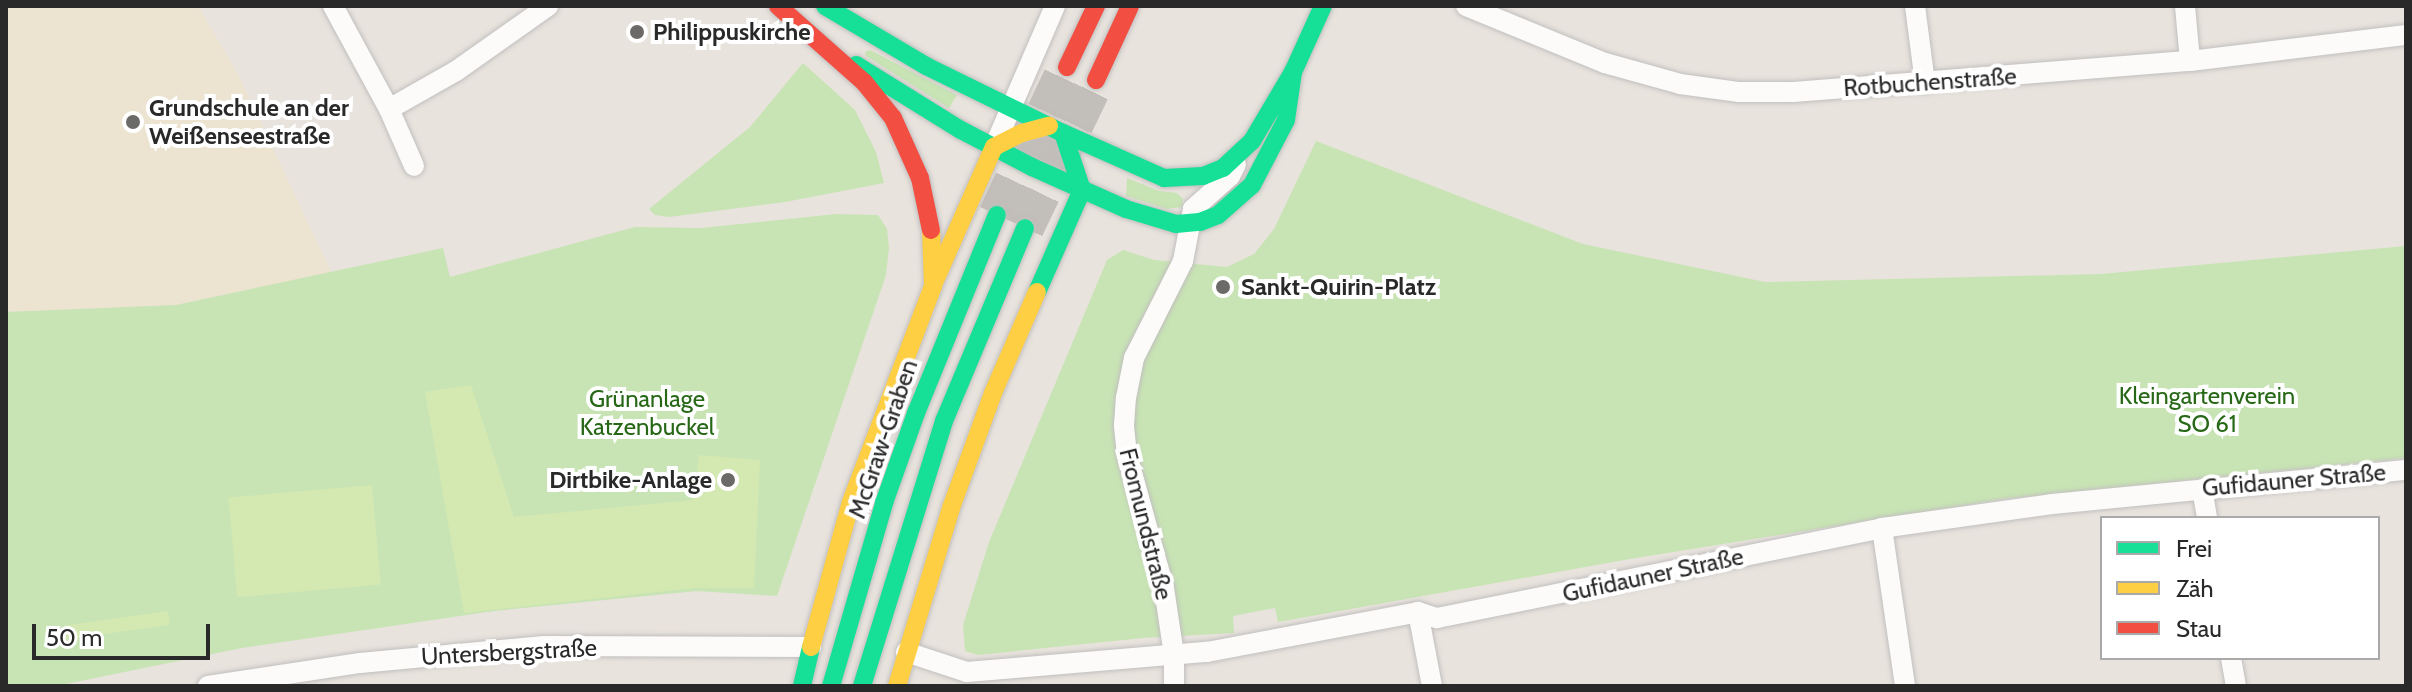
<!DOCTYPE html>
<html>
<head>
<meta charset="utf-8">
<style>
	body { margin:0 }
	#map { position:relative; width:2412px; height:692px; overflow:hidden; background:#e8e3dd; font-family:Cabin,sans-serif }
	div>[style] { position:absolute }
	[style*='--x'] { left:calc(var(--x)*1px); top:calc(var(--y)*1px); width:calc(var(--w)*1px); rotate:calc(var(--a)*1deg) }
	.education>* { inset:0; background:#ece3d1 }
	.green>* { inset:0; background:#c8e4b4 }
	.pitch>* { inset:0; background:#d4e8b2; transform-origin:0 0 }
	.highway-tunnel>* { height:38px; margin-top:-19px; transform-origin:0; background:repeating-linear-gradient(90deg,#c2beb9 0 38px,transparent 0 57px) }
	.roads { filter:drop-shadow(0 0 2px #c1bfbf) drop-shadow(0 0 2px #c1bfbf) }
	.street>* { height:20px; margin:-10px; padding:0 10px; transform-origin:10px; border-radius:10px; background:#fcfbfa }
	.fast>* { height:18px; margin:-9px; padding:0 9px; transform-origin:9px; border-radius:9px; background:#16e098 }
	.slow>* { height:18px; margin:-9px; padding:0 9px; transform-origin:9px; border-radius:9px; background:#ffcf43 }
	.jam>* { height:18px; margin:-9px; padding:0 9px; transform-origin:9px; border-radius:9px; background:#f24e42 }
	.dots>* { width:22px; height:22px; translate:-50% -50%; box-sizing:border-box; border:4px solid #fff; border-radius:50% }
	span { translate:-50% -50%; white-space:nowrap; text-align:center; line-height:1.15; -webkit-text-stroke:8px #fff; paint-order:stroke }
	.poi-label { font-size:24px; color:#292929; font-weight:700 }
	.left { translate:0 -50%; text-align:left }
	.right { translate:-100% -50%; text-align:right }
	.street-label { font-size:24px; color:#292929 }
	.park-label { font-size:24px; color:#266816 }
	.frame { position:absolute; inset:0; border:8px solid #292929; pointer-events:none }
	.legend { position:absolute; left:2100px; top:516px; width:280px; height:144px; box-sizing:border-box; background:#fff; border:2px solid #a9a9a9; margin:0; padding:10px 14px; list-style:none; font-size:24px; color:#292929 }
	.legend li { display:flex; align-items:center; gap:16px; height:40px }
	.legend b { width:40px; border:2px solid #a9a9a9 }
	.scale { position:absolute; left:32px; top:624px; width:178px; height:36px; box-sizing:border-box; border:4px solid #292929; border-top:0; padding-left:10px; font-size:24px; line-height:28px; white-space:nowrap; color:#292929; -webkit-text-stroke:6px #fff; paint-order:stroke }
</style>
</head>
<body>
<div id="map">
	<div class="education">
		<div style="clip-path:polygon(6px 6px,198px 6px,239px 76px,331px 272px,176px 305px,6px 312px)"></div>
	</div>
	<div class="green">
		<div style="clip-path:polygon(870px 50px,957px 95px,949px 108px,866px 56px,865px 52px)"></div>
		<div style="clip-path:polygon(803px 63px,855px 110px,876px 152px,884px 183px,785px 202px,669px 217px,655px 215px,649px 209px,750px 127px)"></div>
		<div style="clip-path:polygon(1316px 141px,1583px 244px,1765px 282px,2101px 274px,2406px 246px,2406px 458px,2003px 499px,1630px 559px,1278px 622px,1275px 608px,1233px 616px,1234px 633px,1143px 638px,978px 655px,965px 651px,963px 625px,989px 542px,1107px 260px,1123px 250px,1154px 260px,1227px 267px,1254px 254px,1274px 229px)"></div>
		<div style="clip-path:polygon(1127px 178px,1159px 191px,1177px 193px,1183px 199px,1182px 207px,1167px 209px,1126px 196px)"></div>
		<div style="clip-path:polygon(836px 214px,878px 215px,887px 229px,889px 248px,886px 275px,777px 596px,697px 591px,494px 611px,242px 648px,56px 686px,6px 686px,6px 312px,176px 305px,443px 248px,450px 277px,635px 227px,701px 228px)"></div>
	</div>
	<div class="pitch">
		<div style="clip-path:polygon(471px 385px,514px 517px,693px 500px,699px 455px,760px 460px,754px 588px,694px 588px,464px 613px,425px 392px)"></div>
		<div style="left:372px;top:485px;width:100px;height:144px;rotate:85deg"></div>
		<div style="left:168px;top:611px;width:14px;height:104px;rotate:82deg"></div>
	</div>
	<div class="highway-tunnel">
		<div style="--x:997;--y:215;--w:164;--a:-64.7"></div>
		<div style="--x:1025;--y:228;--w:164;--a:-64.4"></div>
	</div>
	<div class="roads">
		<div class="street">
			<div style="--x:333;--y:6;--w:117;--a:61.5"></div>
			<div style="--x:389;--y:109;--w:62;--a:66.3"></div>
			<div style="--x:1466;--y:6;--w:150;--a:22.3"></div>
			<div style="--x:1605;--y:63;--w:78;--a:15.6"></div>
			<div style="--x:1680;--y:84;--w:60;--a:7.7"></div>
			<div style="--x:1739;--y:92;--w:55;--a:0"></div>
			<div style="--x:1794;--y:92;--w:397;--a:-4.5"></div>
			<div style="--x:2190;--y:61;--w:218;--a:-6.9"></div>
			<div style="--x:1915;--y:6;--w:78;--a:82.6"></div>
			<div style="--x:2185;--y:6;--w:55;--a:84.8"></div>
			<div style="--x:389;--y:109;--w:77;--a:-29.6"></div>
			<div style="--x:456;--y:71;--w:113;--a:-35.2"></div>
			<div style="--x:994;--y:147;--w:154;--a:-66.6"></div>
			<div style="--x:2202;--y:489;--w:29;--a:80"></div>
			<div style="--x:1882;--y:528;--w:160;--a:81.7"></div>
			<div style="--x:1418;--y:612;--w:75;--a:79.3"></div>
			<div style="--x:906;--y:652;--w:64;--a:18.2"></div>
			<div style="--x:967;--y:672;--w:241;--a:-4.8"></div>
			<div style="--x:1207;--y:652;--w:215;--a:-10.7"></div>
			<div style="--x:1418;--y:612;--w:20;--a:18"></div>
			<div style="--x:1437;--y:618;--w:454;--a:-11.4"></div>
			<div style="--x:1882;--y:528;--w:172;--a:-8"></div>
			<div style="--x:2052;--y:504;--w:356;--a:-5.5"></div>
			<div style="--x:2231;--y:658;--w:28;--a:80"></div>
			<div style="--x:208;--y:686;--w:154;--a:-8.6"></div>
			<div style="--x:360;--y:663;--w:185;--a:-5.3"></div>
			<div style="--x:544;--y:646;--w:267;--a:0.2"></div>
			<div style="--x:1174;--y:686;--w:31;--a:-90"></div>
			<div style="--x:1174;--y:655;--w:68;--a:-98.5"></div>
			<div style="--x:1164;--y:588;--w:138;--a:-105.5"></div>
			<div style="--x:1127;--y:455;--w:30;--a:-96"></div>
			<div style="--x:1124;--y:425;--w:27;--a:-86"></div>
			<div style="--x:1126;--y:398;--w:41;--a:-78.7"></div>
			<div style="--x:1134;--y:358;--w:109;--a:-63.2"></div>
			<div style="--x:1183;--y:261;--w:53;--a:-79.1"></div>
			<div style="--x:1193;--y:209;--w:50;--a:-41.7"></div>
			<div style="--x:1230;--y:176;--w:13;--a:-63"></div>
		</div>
		<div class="fast">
			<div style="--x:825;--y:6;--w:117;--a:30.7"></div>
			<div style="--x:926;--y:66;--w:153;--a:26.1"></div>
			<div style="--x:1063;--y:133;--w:60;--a:71.6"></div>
			<div style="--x:1082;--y:190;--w:111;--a:113.8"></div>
			<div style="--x:856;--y:65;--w:123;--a:31.8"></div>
			<div style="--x:961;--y:130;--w:80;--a:27.5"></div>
			<div style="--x:1032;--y:167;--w:103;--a:24.1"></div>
			<div style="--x:1126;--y:209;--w:52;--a:16.7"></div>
			<div style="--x:1176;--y:224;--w:24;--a:-5"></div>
			<div style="--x:1200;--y:222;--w:19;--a:-21"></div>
			<div style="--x:1218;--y:215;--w:45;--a:-41.4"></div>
			<div style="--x:1252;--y:185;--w:73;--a:-62.4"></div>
			<div style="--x:1286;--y:120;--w:49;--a:-81.7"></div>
			<div style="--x:1063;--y:133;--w:111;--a:24"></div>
			<div style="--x:1164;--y:178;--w:39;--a:-3"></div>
			<div style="--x:1203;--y:176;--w:22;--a:-22"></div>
			<div style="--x:1223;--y:168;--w:40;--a:-43"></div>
			<div style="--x:1252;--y:141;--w:80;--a:-59.3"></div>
			<div style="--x:1293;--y:72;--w:72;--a:-65.6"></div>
			<div style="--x:802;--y:686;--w:40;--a:-77"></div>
			<div style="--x:831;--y:686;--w:191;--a:-73.8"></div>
			<div style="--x:884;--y:503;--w:96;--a:-70.4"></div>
			<div style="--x:916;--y:413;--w:214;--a:-67.8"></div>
			<div style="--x:862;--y:686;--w:277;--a:-72.8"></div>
			<div style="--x:944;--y:421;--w:209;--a:-67.2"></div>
		</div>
		<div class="slow">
			<div style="--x:933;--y:285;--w:151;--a:-66.2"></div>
			<div style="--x:994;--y:147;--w:31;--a:-27"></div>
			<div style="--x:1022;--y:133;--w:28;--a:-15"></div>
			<div style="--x:811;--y:647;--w:150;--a:-74.6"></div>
			<div style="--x:851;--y:502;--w:231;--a:-69.2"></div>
			<div style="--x:933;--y:286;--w:56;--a:-92"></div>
			<div style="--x:897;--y:686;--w:186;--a:-73.1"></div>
			<div style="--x:951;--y:508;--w:122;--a:-69.9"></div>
			<div style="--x:993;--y:393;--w:110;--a:-66.5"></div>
		</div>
		<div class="jam">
			<div style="--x:778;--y:6;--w:115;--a:41.5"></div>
			<div style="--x:864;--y:82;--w:46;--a:51.1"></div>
			<div style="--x:893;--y:118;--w:66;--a:65.8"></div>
			<div style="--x:920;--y:178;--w:53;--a:78.1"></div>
			<div style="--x:1067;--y:67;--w:68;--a:-64.6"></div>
			<div style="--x:1096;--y:80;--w:81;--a:-65.3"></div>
		</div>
	</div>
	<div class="dots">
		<div style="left:637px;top:32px;background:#6c6a68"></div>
		<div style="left:133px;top:122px;background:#6c6a68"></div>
		<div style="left:1223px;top:287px;background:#6c6a68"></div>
		<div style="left:728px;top:480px;background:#6c6a68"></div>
	</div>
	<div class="poi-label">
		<span class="left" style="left:653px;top:32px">Philippuskirche</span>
		<span class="left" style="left:149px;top:122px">Grundschule an der<br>Weißenseestraße</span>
		<span class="left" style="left:1241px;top:287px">Sankt-Quirin-Platz</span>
		<span class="right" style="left:712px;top:480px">Dirtbike-Anlage</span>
	</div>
	<div class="street-label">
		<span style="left:1930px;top:82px;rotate:-4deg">Rotbuchenstraße</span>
		<span style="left:883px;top:439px;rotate:-71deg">McGraw-Graben</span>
		<span style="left:2294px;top:480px;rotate:-5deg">Gufidauner Straße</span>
		<span style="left:1146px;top:524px;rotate:76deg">Fromundstraße</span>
		<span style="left:1653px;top:575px;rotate:-12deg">Gufidauner Straße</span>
		<span style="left:509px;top:652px;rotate:-3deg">Untersbergstraße</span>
	</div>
	<div class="park-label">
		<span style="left:2207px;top:410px">Kleingartenverein<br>SO 61</span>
		<span style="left:647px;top:413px">Grünanlage<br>Katzenbuckel</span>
	</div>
	<div class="frame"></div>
	<ul class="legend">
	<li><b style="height:10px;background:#16e098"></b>Frei</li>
	<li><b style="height:10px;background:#ffcf43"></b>Zäh</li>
	<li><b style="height:10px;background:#f24e42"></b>Stau</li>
	</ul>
	<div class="scale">50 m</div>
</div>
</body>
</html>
